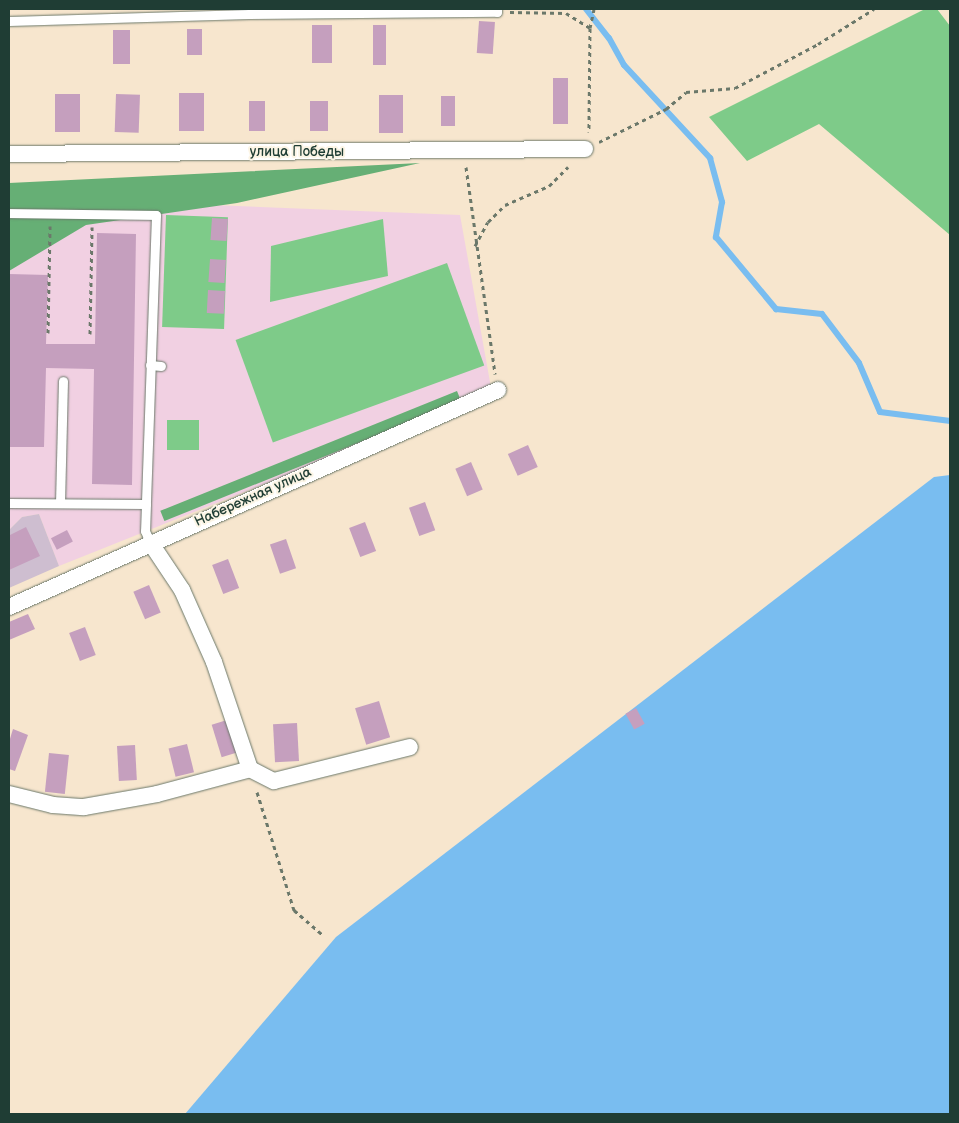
<!DOCTYPE html>
<html>
<head>
<meta charset="utf-8">
<style>
	body { margin:0 }
	#map { position:relative; width:959px; height:1123px; overflow:hidden; background:#f7e6ce; font-family:"Balsamiq Sans",sans-serif }
	div>[style] { position:absolute }
	[style*='--x'] { left:calc(var(--x)*1px); top:calc(var(--y)*1px); width:calc(var(--w)*1px); rotate:calc(var(--a)*1deg) }
	.built>* { inset:0; background:#f1d0e2 }
	.industrial>* { inset:0; background:#cebed0 }
	.green>* { inset:0; background:#7ecb89; transform-origin:0 0 }
	.forest>* { inset:0; background:#66af75; transform-origin:0 0 }
	.water>* { inset:0; background:#79bdf0 }
	.stream>* { height:6px; margin:-3px; padding:0 3px; transform-origin:3px; border-radius:3px; background:#79bdf0 }
	.building>* { inset:0; background:#c59fbe; transform-origin:0 0 }
	.path>* { height:3px; margin-top:-1.5px; transform-origin:0; background:repeating-linear-gradient(90deg,#6b786a 0 4px,transparent 0 8px) }
	.roads { filter:drop-shadow(0 0 1px #6b786a) drop-shadow(0 0 1px #6b786a) }
	.service>* { height:9px; margin:-4.5px; padding:0 4.5px; transform-origin:4.5px; border-radius:4.5px; background:#fff }
	.minor>* { height:16px; margin:-8px; padding:0 8px; transform-origin:8px; border-radius:8px; background:#fff }
	span { translate:-50% -50%; white-space:nowrap; text-align:center; line-height:1.15; -webkit-text-stroke:4px #fcf5e5; paint-order:stroke }
	.street-label { font-size:14px; color:#1f3d34 }
	.frame { position:absolute; inset:0; border:10px solid #1f3d34; pointer-events:none }
</style>
</head>
<body>
<div id="map">
	<div class="built">
		<div style="clip-path:polygon(9px 197px,460px 215px,492px 393px,59px 566px,39px 514px,22px 517px,9px 530px)"></div>
	</div>
	<div class="industrial">
		<div style="clip-path:polygon(39px 514px,59px 566px,9px 588px,9px 530px,22px 517px)"></div>
	</div>
	<div class="green">
		<div style="clip-path:polygon(925px 9px,937px 9px,950px 26px,950px 235px,819px 124px,747px 161px,709px 117px)"></div>
		<div style="left:166px;top:215px;width:62px;height:112px;rotate:2deg"></div>
		<div style="clip-path:polygon(383px 219px,388px 276px,270px 302px,271px 246px)"></div>
		<div style="left:447px;top:263px;width:109px;height:225px;rotate:70deg"></div>
		<div style="left:167px;top:420px;width:32px;height:30px"></div>
	</div>
	<div class="forest">
		<div style="clip-path:polygon(420px 163px,237px 203px,86px 225px,9px 271px,9px 183px)"></div>
		<div style="left:457px;top:391px;width:11px;height:320px;rotate:68deg"></div>
	</div>
	<div class="water">
		<div style="clip-path:polygon(950px 475px,950px 1114px,185px 1114px,336px 937px,934px 477px)"></div>
	</div>
	<div class="stream">
		<div style="--x:586;--y:9;--w:37;--a:52"></div>
		<div style="--x:609;--y:38;--w:31;--a:61"></div>
		<div style="--x:624;--y:65;--w:127;--a:47.2"></div>
		<div style="--x:710;--y:158;--w:46;--a:74.7"></div>
		<div style="--x:722;--y:202;--w:36;--a:100"></div>
		<div style="--x:716;--y:237;--w:94;--a:50.2"></div>
		<div style="--x:776;--y:309;--w:46;--a:6.2"></div>
		<div style="--x:822;--y:314;--w:61;--a:52.9"></div>
		<div style="--x:859;--y:363;--w:53;--a:66.8"></div>
		<div style="--x:880;--y:412;--w:71;--a:7.3"></div>
	</div>
	<div class="building">
		<div style="left:479px;top:21px;width:16px;height:32px;rotate:4deg"></div>
		<div style="left:312px;top:25px;width:20px;height:38px"></div>
		<div style="left:373px;top:25px;width:13px;height:40px"></div>
		<div style="left:187px;top:29px;width:15px;height:26px"></div>
		<div style="left:113px;top:30px;width:17px;height:34px"></div>
		<div style="left:568px;top:78px;width:46px;height:15px;rotate:90deg"></div>
		<div style="left:179px;top:93px;width:25px;height:38px"></div>
		<div style="left:55px;top:94px;width:25px;height:38px"></div>
		<div style="left:116px;top:94px;width:24px;height:38px;rotate:2deg"></div>
		<div style="left:379px;top:95px;width:24px;height:38px"></div>
		<div style="left:441px;top:96px;width:14px;height:30px"></div>
		<div style="left:249px;top:101px;width:16px;height:30px"></div>
		<div style="left:310px;top:101px;width:18px;height:30px"></div>
		<div style="left:212px;top:218px;width:16px;height:22px;rotate:4deg"></div>
		<div style="clip-path:polygon(97px 233px,136px 234px,132px 485px,92px 484px,94px 369px,46px 368px,44px 447px,9px 447px,9px 274px,48px 275px,46px 344px,95px 344px)"></div>
		<div style="left:210px;top:259px;width:16px;height:23px;rotate:4deg"></div>
		<div style="left:208px;top:290px;width:17px;height:23px;rotate:3deg"></div>
		<div style="left:528px;top:445px;width:24px;height:22px;rotate:66deg"></div>
		<div style="left:471px;top:462px;width:30px;height:17px;rotate:67deg"></div>
		<div style="left:425px;top:502px;width:30px;height:17px;rotate:70deg"></div>
		<div style="left:365px;top:522px;width:31px;height:17px;rotate:69deg"></div>
		<div style="clip-path:polygon(26px 527px,40px 556px,9px 570px,9px 532px,10px 535px)"></div>
		<div style="left:67px;top:530px;width:13px;height:18px;rotate:63deg"></div>
		<div style="left:286px;top:539px;width:31px;height:17px;rotate:71deg"></div>
		<div style="left:228px;top:559px;width:31px;height:17px;rotate:69deg"></div>
		<div style="left:149px;top:585px;width:30px;height:17px;rotate:67deg"></div>
		<div style="clip-path:polygon(28px 614px,35px 629px,9px 640px,9px 622px)"></div>
		<div style="left:85px;top:627px;width:30px;height:17px;rotate:69deg"></div>
		<div style="left:379px;top:701px;width:38px;height:25px;rotate:73deg"></div>
		<div style="left:636px;top:708px;width:18px;height:12px;rotate:61deg"></div>
		<div style="left:227px;top:720px;width:34px;height:16px;rotate:73deg"></div>
		<div style="left:297px;top:723px;width:38px;height:24px;rotate:87deg"></div>
		<div style="clip-path:polygon(13px 729px,28px 735px,15px 771px,9px 769px,9px 742px)"></div>
		<div style="left:187px;top:744px;width:29px;height:19px;rotate:76deg"></div>
		<div style="left:135px;top:745px;width:35px;height:18px;rotate:87deg"></div>
		<div style="left:49px;top:753px;width:20px;height:39px;rotate:6deg"></div>
	</div>
	<div class="path">
		<div style="--x:510;--y:12;--w:56;--a:1"></div>
		<div style="--x:566;--y:13;--w:28;--a:32"></div>
		<div style="--x:590;--y:28;--w:104;--a:90.6"></div>
		<div style="--x:590;--y:28;--w:19;--a:-78"></div>
		<div style="--x:599;--y:142;--w:75;--a:-26.2"></div>
		<div style="--x:666;--y:109;--w:26;--a:-40"></div>
		<div style="--x:686;--y:92;--w:49;--a:-4.7"></div>
		<div style="--x:735;--y:88;--w:94;--a:-27.9"></div>
		<div style="--x:818;--y:44;--w:66;--a:-32"></div>
		<div style="--x:466;--y:167;--w:209;--a:82"></div>
		<div style="--x:475;--y:246;--w:27;--a:-62"></div>
		<div style="--x:488;--y:222;--w:24;--a:-45"></div>
		<div style="--x:505;--y:205;--w:48;--a:-23.4"></div>
		<div style="--x:549;--y:186;--w:27;--a:-45"></div>
		<div style="--x:48;--y:333;--w:107;--a:-88.9"></div>
		<div style="--x:90;--y:334;--w:107;--a:-88.9"></div>
		<div style="--x:257;--y:792;--w:124;--a:72.6"></div>
		<div style="--x:294;--y:910;--w:38;--a:41"></div>
	</div>
	<div class="roads">
		<div class="service">
			<div style="--x:9;--y:21;--w:240;--a:-1.7"></div>
			<div style="--x:249;--y:14;--w:248;--a:-0.5"></div>
			<div style="--x:497;--y:12;--w:3;--a:-90"></div>
			<div style="--x:9;--y:213;--w:147;--a:0.8"></div>
			<div style="--x:156;--y:215;--w:289;--a:92"></div>
			<div style="--x:146;--y:504;--w:137;--a:-179.6"></div>
			<div style="--x:150;--y:365;--w:11;--a:5"></div>
			<div style="--x:60;--y:503;--w:122;--a:-88.6"></div>
			<div style="--x:146;--y:504;--w:27;--a:92"></div>
			<div style="--x:145;--y:531;--w:12;--a:66"></div>
		</div>
		<div class="minor">
			<div style="--x:9;--y:154;--w:576;--a:-0.5"></div>
			<div style="--x:150;--y:542;--w:58;--a:56.3"></div>
			<div style="--x:182;--y:590;--w:79;--a:66"></div>
			<div style="--x:214;--y:662;--w:113;--a:71.4"></div>
			<div style="--x:9;--y:607;--w:535;--a:-23.93"></div>
			<div style="--x:9;--y:794;--w:45;--a:14"></div>
			<div style="--x:53;--y:805;--w:31;--a:4"></div>
			<div style="--x:84;--y:807;--w:74;--a:-10.1"></div>
			<div style="--x:157;--y:794;--w:96;--a:-15"></div>
			<div style="--x:250;--y:769;--w:27;--a:27"></div>
			<div style="--x:274;--y:781;--w:140;--a:-14"></div>
		</div>
	</div>
	<div class="street-label">
		<span style="left:297px;top:152px">улица Победы</span>
		<span style="left:253px;top:497px;rotate:-24deg">Набережная улица</span>
	</div>
	<div class="frame"></div>
</div>
</body>
</html>
